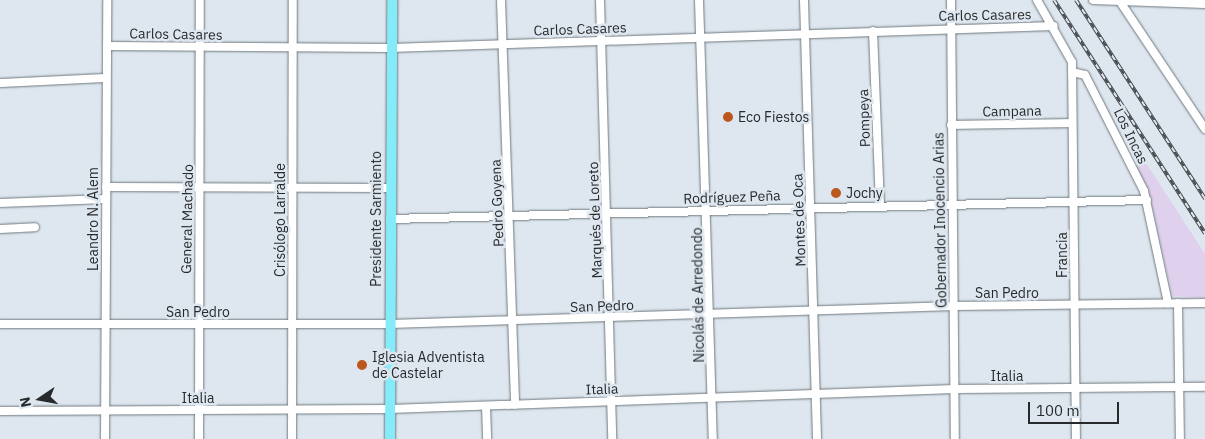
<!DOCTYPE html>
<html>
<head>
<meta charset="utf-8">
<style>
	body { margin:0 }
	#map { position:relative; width:1205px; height:439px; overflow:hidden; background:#dee7ef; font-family:"IBM Plex Sans",sans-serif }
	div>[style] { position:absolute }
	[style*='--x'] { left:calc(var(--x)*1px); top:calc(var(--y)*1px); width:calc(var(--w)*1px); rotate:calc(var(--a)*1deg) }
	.green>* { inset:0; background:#dfd0ed }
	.roads { filter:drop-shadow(0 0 1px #70787e) drop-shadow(0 0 1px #70787e) }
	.minor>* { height:8px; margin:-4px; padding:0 4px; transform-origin:4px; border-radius:4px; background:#fff }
	.major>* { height:10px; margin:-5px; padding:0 5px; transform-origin:5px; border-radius:5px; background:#85ebf9 }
	.rail>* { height:4px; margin-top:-2px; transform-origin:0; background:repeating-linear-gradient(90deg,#dee7ef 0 5.5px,#45494d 0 11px); box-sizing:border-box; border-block:1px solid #45494d }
	.dots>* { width:14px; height:14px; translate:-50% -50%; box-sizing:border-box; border:2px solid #dee7ef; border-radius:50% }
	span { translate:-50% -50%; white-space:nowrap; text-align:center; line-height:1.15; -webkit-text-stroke:5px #dee7ef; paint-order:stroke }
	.street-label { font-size:14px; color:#272a2d }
	.poi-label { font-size:14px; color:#272a2d }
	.left { translate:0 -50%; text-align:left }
	.north { position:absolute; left:15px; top:374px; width:50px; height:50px; -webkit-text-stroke:4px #dee7ef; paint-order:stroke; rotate:258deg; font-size:14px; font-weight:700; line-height:20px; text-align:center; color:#272a2d }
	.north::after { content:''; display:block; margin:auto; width:18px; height:22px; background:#272a2d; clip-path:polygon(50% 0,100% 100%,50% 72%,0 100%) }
	.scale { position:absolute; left:1028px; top:402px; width:91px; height:22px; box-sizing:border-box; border:2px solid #272a2d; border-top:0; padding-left:6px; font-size:15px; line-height:18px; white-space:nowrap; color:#272a2d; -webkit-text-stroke:4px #dee7ef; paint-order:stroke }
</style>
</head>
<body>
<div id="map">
	<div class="green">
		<div style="clip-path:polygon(1131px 152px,1146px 163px,1205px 254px,1205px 298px,1172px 296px,1150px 196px)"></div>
	</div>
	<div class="roads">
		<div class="minor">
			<div style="--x:501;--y:0;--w:405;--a:88"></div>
			<div style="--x:600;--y:0;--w:439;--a:88.4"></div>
			<div style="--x:699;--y:0;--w:439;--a:88.2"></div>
			<div style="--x:804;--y:0;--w:439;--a:88.3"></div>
			<div style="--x:951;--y:0;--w:439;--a:89.5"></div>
			<div style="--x:1037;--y:0;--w:71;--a:60.6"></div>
			<div style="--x:1072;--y:62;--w:377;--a:89.4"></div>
			<div style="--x:1093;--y:0;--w:112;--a:2"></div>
			<div style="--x:1119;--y:0;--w:155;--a:56.3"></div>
			<div style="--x:873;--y:31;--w:173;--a:87.7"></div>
			<div style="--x:107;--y:46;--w:284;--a:0.4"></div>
			<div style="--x:391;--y:48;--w:663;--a:-1.9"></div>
			<div style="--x:1072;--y:72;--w:13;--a:13"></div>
			<div style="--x:1085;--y:75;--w:130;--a:63"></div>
			<div style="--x:1144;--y:191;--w:115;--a:77.9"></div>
			<div style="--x:0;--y:83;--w:106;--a:-2.7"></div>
			<div style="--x:951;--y:125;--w:121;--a:-0.9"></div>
			<div style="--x:106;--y:187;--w:284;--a:0.2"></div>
			<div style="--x:0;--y:203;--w:106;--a:-2.2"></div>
			<div style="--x:390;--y:219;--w:757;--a:-1.44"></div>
			<div style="--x:0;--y:229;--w:35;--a:-3"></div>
			<div style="--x:1178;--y:303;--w:136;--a:89.2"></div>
			<div style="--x:0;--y:324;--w:390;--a:0"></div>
			<div style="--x:390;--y:324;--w:564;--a:-1.83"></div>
			<div style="--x:954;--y:306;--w:251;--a:-0.7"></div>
			<div style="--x:486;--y:406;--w:33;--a:88"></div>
			<div style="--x:0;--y:411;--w:390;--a:-0.3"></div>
			<div style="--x:390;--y:409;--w:565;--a:-2.03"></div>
			<div style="--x:955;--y:389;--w:250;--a:-0.5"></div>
			<div style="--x:105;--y:439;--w:439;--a:-89.7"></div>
			<div style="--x:199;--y:439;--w:439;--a:-89.9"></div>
			<div style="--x:292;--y:439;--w:439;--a:-89.9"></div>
		</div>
		<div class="major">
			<div style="--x:390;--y:439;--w:439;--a:-89.7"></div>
		</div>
	</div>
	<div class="rail">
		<div style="--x:1054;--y:0;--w:278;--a:57.1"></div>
		<div style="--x:1076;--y:0;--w:237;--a:57"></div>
	</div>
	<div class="dots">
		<div style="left:728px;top:117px;background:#bb581e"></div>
		<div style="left:836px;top:193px;background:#bb581e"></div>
		<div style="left:362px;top:365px;background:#bb581e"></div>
	</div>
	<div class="street-label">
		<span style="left:985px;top:15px;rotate:-1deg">Carlos Casares</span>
		<span style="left:580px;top:29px;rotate:-2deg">Carlos Casares</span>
		<span style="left:176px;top:34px;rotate:1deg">Carlos Casares</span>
		<span style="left:1012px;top:111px;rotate:-1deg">Campana</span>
		<span style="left:864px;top:118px;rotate:-92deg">Pompeya</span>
		<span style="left:1131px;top:136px;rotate:64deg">Los Incas</span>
		<span style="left:732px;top:197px;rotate:-2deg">Rodríguez Peña</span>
		<span style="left:497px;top:203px;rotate:-92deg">Pedro Goyena</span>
		<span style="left:93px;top:219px;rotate:-90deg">Leandro N. Alem</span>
		<span style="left:187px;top:219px;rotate:-89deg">General Machado</span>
		<span style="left:376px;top:219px;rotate:-90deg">Presidente Sarmiento</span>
		<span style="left:280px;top:220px;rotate:-90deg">Crisólogo Larralde</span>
		<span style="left:595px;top:220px;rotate:-92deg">Marqués de Loreto</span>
		<span style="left:799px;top:220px;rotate:-92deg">Montes de Oca</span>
		<span style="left:940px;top:220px;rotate:-91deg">Gobernador Inocencio Arias</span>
		<span style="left:1062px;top:255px;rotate:-90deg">Francia</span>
		<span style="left:1007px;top:293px">San Pedro</span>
		<span style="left:698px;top:295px;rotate:-91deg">Nicolás de Arredondo</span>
		<span style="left:602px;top:306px;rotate:-2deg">San Pedro</span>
		<span style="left:198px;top:312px">San Pedro</span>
		<span style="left:1007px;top:376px">Italia</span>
		<span style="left:602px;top:389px;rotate:-2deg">Italia</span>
		<span style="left:198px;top:398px">Italia</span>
	</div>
	<div class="poi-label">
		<span class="left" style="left:738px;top:117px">Eco Fiestos</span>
		<span class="left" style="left:846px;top:193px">Jochy</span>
		<span class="left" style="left:372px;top:365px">Iglesia Adventista<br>de Castelar</span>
	</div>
	<div class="north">N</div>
	<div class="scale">100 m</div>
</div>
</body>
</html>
